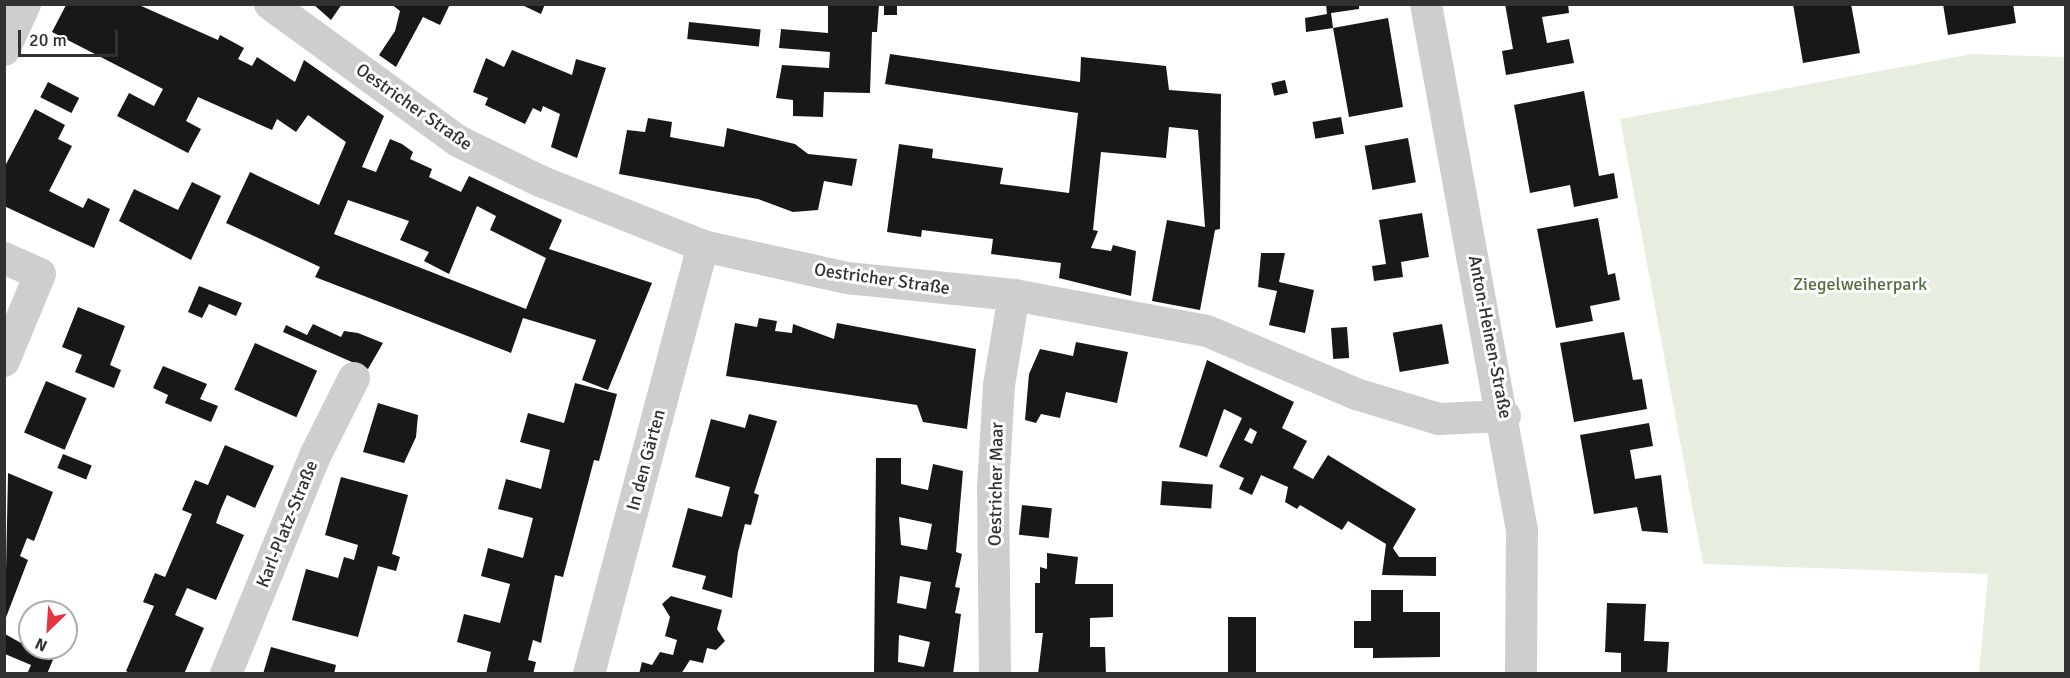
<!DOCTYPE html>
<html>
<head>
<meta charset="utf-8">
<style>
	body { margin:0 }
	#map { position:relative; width:2070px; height:678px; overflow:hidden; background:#fff; font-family:Signika,sans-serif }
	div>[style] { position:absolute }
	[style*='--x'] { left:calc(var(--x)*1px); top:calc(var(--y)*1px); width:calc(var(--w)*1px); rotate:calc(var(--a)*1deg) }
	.green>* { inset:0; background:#e7eee0 }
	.building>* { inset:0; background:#181818; transform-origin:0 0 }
	.street>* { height:32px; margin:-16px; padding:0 16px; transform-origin:16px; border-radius:16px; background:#cecece }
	span { translate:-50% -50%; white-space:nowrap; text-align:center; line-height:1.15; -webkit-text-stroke:6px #fff; paint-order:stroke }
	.street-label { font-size:18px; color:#313131 }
	.park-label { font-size:18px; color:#546e3d }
	.frame { position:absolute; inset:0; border:6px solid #313131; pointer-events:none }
	.north { position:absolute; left:18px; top:600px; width:60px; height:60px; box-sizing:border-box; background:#fff; border:2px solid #adadad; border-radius:50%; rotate:205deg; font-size:16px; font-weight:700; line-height:24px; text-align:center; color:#313131 }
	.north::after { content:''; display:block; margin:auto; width:21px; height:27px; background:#e63541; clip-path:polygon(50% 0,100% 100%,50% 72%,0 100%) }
	.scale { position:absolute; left:18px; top:30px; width:100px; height:27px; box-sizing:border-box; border:3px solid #313131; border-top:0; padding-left:8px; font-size:18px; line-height:21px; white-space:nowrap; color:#313131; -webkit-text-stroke:4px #fff; paint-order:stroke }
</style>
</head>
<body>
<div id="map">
	<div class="green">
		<div style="clip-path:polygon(1972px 54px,2065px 57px,2065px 673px,1979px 673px,1988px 574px,1703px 564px,1620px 119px)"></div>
	</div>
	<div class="building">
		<div style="clip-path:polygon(313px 4px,342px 4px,331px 20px)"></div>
		<div style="clip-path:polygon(391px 4px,450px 4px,440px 25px,423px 17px,396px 67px,379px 55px,395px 31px,400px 11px)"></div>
		<div style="clip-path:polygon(520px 4px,545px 4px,541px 14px)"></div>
		<div style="left:884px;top:4px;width:13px;height:11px"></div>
		<div style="clip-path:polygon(1326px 4px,1359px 4px,1359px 9px,1331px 13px,1333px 28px,1388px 18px,1403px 107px,1349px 117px,1333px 28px,1306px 32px,1305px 18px,1327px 14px)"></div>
		<div style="clip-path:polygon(1505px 4px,1568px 4px,1569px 13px,1542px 17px,1547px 43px,1569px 39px,1574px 63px,1506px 75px,1502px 51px,1513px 49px)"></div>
		<div style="clip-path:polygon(1793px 4px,1851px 4px,1860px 53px,1803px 63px)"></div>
		<div style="clip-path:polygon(1943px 4px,2013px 4px,2016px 23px,1948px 35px)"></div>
		<div style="clip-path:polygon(evenodd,66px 5px,139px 5px,218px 40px,220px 35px,244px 48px,238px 59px,252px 66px,257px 57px,295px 82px,304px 60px,384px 116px,362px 167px,376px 172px,390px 139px,402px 144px,413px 152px,410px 159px,432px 169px,429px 177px,461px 192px,469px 176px,562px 220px,549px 249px,652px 283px,608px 390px,582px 380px,596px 340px,523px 318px,511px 353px,315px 277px,320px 267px,226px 223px,250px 172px,319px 205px,346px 142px,308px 115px,296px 132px,277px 119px,272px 130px,198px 97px,186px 121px,201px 129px,188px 153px,117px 116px,129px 93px,154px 106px,163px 89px,52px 32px,66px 5px,348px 200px,409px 221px,400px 240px,429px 252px,424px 261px,449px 274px,477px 206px,496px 216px,490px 230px,546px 258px,526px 309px,334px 234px,348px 200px)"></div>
		<div style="clip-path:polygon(828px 5px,879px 5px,877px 32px,872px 32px,870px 93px,824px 92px,823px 117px,793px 116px,793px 100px,776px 98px,782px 65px,829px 68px,830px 52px,779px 48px,781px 29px,828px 33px)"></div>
		<div style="left:689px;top:22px;width:72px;height:17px;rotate:6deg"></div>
		<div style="clip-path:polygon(512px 50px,572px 75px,576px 59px,606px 68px,577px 158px,551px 147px,560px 114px,543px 106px,541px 112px,533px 108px,525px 124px,485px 105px,488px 98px,473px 92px,486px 58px,504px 67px)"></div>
		<div style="clip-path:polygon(890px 54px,1080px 82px,1081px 57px,1166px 66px,1169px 90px,1221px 94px,1220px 229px,1215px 230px,1200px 310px,1152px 301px,1167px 220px,1205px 227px,1198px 130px,1169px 127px,1166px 158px,1101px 152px,1093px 230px,1098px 231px,1091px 248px,1111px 251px,1113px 245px,1136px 251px,1131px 296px,1059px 278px,1061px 263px,991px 254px,993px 239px,922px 230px,921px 237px,887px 232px,899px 144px,933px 149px,932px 158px,1003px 168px,1000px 184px,1069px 193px,1078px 113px,885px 84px)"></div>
		<div style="left:1285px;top:80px;width:13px;height:14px;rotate:77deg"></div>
		<div style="left:48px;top:82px;width:35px;height:17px;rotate:27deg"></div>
		<div style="clip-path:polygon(1584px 91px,1599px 176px,1614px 173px,1618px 198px,1574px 207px,1570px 185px,1530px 193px,1514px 105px)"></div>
		<div style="clip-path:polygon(35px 109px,65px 125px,58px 139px,72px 146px,49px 191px,83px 208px,88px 198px,110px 209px,94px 248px,4px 206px,4px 168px)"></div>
		<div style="left:1341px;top:117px;width:17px;height:29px;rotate:80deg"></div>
		<div style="clip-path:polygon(648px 118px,672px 122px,670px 137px,724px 147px,727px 128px,795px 144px,808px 154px,857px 159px,852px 186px,824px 181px,818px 210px,793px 212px,758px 199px,619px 174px,627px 130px,645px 132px)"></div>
		<div style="left:1408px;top:138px;width:45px;height:44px;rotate:80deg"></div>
		<div style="clip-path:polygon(192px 182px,221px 196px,191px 260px,119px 221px,134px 189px,178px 210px)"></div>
		<div style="clip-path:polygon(1422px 213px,1429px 257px,1401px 262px,1403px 277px,1374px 281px,1372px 266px,1386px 264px,1379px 220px)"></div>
		<div style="clip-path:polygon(1598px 218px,1608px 275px,1615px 273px,1620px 300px,1590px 306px,1593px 321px,1556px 328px,1537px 229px)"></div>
		<div style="clip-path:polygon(1261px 253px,1285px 253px,1279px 282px,1314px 290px,1305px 333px,1269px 325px,1277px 291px,1258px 287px)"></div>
		<div style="clip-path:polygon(199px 286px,242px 303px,236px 316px,209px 304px,202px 318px,188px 312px)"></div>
		<div style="clip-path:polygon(78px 307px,125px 326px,110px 365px,121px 370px,114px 388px,75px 372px,82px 355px,62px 347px)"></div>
		<div style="clip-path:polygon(759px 318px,777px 321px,775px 331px,792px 333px,793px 324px,834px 339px,837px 323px,976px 349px,967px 429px,923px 422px,917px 405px,726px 376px,735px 323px,757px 327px)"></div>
		<div style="clip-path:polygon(313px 324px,341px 337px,344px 331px,358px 333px,383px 343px,368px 369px,283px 332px,286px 325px,307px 335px)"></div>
		<div style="left:1442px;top:324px;width:40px;height:50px;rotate:80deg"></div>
		<div style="left:1347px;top:327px;width:31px;height:16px;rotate:86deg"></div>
		<div style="clip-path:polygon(1624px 332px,1633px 380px,1642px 379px,1647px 409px,1574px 422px,1560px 343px)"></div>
		<div style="clip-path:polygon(1076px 342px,1128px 352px,1117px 403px,1066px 392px,1060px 418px,1041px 414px,1036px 423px,1025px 420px,1029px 374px,1040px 349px,1073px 356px)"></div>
		<div style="left:255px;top:343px;width:68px;height:51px;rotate:24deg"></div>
		<div style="clip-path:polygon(evenodd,1207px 360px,1294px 402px,1282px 428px,1307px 441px,1293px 468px,1313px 479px,1328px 455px,1416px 509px,1393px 548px,1399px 557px,1436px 557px,1436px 576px,1382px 575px,1386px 544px,1348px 521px,1342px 530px,1300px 505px,1297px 509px,1285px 502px,1288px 487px,1261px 475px,1252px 495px,1239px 489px,1244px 478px,1219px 467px,1242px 418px,1224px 409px,1207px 457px,1179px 447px,1207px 360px,1250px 428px,1257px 432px,1252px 444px,1244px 440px,1250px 428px)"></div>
		<div style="clip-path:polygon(163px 366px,207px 384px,200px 399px,218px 406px,211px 422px,165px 403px,168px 395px,153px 388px)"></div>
		<div style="left:46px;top:381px;width:44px;height:56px;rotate:23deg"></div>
		<div style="clip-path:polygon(575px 383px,617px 394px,599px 461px,594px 460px,563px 577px,555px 575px,541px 643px,533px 640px,528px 660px,536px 662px,533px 674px,486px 674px,491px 652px,457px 642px,464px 614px,500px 623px,510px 584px,481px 576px,488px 548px,523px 558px,533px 518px,498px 509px,506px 479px,541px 489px,550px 450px,520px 442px,528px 413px,564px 423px)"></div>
		<div style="clip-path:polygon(378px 403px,418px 415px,416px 437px,404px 463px,363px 452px)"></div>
		<div style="clip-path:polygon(749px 414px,777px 421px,754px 493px,759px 495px,751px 525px,745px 524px,738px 552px,732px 598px,702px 589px,706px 576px,672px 567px,688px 508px,722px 517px,730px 487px,695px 477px,711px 419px,745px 428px)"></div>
		<div style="clip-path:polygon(1649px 423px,1653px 446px,1630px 450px,1635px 479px,1661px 475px,1668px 533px,1642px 531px,1637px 507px,1594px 514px,1580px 435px)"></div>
		<div style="clip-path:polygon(225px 445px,274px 466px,255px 508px,227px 495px,221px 509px,216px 523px,244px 535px,216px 600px,187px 588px,175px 615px,204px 628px,184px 674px,132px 674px,126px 671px,154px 606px,143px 602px,155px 573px,165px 577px,192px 514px,182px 510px,195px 480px,208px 485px)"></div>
		<div style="left:63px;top:454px;width:31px;height:15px;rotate:22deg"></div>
		<div style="clip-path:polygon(evenodd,876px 458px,901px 458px,901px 484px,928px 490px,933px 464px,963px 471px,956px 552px,962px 554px,955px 587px,960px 588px,955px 613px,961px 614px,953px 674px,874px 674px,876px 458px,899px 517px,932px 524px,927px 550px,901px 545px,899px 517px,876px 458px,900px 576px,931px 582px,926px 609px,897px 603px,900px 576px,876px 458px,899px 635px,930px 642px,924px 667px,898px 662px,899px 635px)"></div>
		<div style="clip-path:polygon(8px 473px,53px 492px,34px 541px,27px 538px,20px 556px,28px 560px,5px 620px)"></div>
		<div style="clip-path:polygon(341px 477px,408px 495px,392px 554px,400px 557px,396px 571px,378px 566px,358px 637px,292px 620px,306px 569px,338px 578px,344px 557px,354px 560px,358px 545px,325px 535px)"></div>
		<div style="left:1162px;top:481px;width:51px;height:24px;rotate:4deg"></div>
		<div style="left:1022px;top:505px;width:30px;height:30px;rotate:6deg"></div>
		<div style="clip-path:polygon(1047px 553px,1078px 557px,1075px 584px,1113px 584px,1113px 617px,1090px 618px,1090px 647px,1105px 647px,1106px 674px,1038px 674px,1043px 633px,1035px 633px,1035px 583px,1040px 583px,1040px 567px,1047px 569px)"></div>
		<div style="clip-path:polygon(1371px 590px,1403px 590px,1403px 612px,1440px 612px,1440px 657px,1373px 658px,1373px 648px,1354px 648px,1354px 621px,1371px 621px)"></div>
		<div style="clip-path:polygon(671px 596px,722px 610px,717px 629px,725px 641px,716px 650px,707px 648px,703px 663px,690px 660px,681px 674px,639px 674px,642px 662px,652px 665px,660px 652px,673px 655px,677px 640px,665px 636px,670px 617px,662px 604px)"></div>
		<div style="clip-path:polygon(1607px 603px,1646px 604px,1644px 641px,1669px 642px,1667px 674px,1621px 674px,1621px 653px,1605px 652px)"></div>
		<div style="left:1228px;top:617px;width:28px;height:57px"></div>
		<div style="clip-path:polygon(5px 634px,30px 648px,57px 650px,47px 674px,27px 674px,31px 665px,5px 654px)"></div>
		<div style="clip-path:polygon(271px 647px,336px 665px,334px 674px,263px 674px)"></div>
	</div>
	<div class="street">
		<div style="--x:270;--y:4;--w:233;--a:36.1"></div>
		<div style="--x:458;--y:141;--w:91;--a:26"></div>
		<div style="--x:540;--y:181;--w:175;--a:21.7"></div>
		<div style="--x:703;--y:246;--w:148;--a:12.5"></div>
		<div style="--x:847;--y:278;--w:168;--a:5.8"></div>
		<div style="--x:1014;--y:295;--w:196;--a:10.6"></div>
		<div style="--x:1207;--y:331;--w:162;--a:22.9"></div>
		<div style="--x:1356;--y:394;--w:87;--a:16.8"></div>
		<div style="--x:1439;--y:419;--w:66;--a:-2.6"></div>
		<div style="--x:1426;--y:4;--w:535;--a:79.66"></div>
		<div style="--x:1522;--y:530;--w:144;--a:90.4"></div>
		<div style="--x:4;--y:50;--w:51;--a:-65.5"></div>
		<div style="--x:4;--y:258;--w:39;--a:24"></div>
		<div style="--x:40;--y:274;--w:94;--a:112.5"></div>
		<div style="--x:226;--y:674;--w:238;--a:-67.8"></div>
		<div style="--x:316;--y:454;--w:85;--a:-63.4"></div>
		<div style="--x:589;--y:674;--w:443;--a:-75.1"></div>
		<div style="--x:995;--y:674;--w:185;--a:-90.6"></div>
		<div style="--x:993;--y:489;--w:104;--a:-86.7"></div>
		<div style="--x:999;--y:385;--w:91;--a:-80.5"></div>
	</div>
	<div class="street-label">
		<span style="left:414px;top:107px;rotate:35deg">Oestricher Straße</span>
		<span style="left:882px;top:279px;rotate:8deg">Oestricher Straße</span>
		<span style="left:1490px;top:337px;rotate:79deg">Anton-Heinen-Straße</span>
		<span style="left:646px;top:460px;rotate:-75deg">In den Gärten</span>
		<span style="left:996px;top:484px;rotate:-89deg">Oestricher Maar</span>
		<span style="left:287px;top:524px;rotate:-68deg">Karl-Platz-Straße</span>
	</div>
	<div class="park-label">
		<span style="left:1860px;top:284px">Ziegelweiherpark</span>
	</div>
	<div class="frame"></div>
	<div class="north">N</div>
	<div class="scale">20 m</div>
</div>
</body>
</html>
